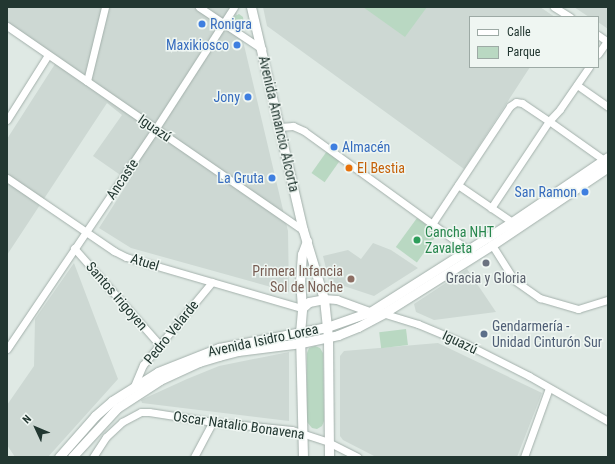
<!DOCTYPE html>
<html>
<head>
<meta charset="utf-8">
<style>
	body { margin:0 }
	#map { position:relative; width:615px; height:464px; overflow:hidden; background:#dfe9e4; font-family:"Roboto Condensed",sans-serif }
	div>[style] { position:absolute }
	[style*='--x'] { left:calc(var(--x)*1px); top:calc(var(--y)*1px); width:calc(var(--w)*1px); rotate:calc(var(--a)*1deg) }
	.built>* { inset:0; background:#cdd8d3 }
	.green>* { inset:0; background:#b9d8c2; transform-origin:0 0 }
	.roads { filter:drop-shadow(0 0 1px #a3b0ab) drop-shadow(0 0 1px #a3b0ab) }
	.minor>* { height:7px; margin:-3.5px; padding:0 3.5px; transform-origin:3.5px; border-radius:3.5px; background:#fff }
	.tertiary>* { height:8px; margin:-4px; padding:0 4px; transform-origin:4px; border-radius:4px; background:#fff }
	.secondary>* { height:9px; margin:-4.5px; padding:0 4.5px; transform-origin:4.5px; border-radius:4.5px; background:#fff }
	.dots>* { width:11px; height:11px; translate:-50% -50%; box-sizing:border-box; border:2px solid #eff6f2; border-radius:50% }
	span { translate:-50% -50%; white-space:nowrap; text-align:center; line-height:1.15; -webkit-text-stroke:3px #eff6f2; paint-order:stroke }
	.shop-label { font-size:14px; color:#366cbe }
	.left { translate:0 -50%; text-align:left }
	.right { translate:-100% -50%; text-align:right }
	.street-label { font-size:14px; color:#223731 }
	.food-label { font-size:14px; color:#c56008 }
	.leisure-label { font-size:14px; color:#27864d }
	.education-label { font-size:14px; color:#785e54 }
	.worship-label { font-size:14px; color:#5b616d }
	.service-label { font-size:14px; color:#4e5e75 }
	.frame { position:absolute; inset:0; border:8px solid #223731; pointer-events:none }
	.legend { position:absolute; left:469px; top:16px; width:130px; height:52px; box-sizing:border-box; background:#eff6f2; border:1px solid #9daaa5; margin:0; padding:5px 7px; list-style:none; font-size:12px; color:#223731 }
	.legend li { display:flex; align-items:center; gap:8px; height:20px }
	.legend b { width:20px; border:1px solid #9daaa5 }
	.north { position:absolute; left:16px; top:408px; width:40px; height:40px; -webkit-text-stroke:3px #eff6f2; paint-order:stroke; rotate:314deg; font-size:11px; font-weight:700; line-height:16px; text-align:center; color:#223731 }
	.north::after { content:''; display:block; margin:auto; width:14px; height:18px; background:#223731; clip-path:polygon(50% 0,100% 100%,50% 72%,0 100%) }
</style>
</head>
<body>
<div id="map">
	<div class="built">
		<div style="clip-path:polygon(7px 7px,235px 7px,288px 231px,289px 292px,131px 248px,99px 228px,129px 181px,93px 156px,122px 115px,107px 103px,7px 255px,7px 139px,55px 64px,7px 30px)"></div>
		<div style="clip-path:polygon(263px 7px,540px 7px,555px 17px,470px 17px,470px 67px,530px 67px,464px 169px,267px 26px)"></div>
		<div style="clip-path:polygon(574px 7px,608px 7px,608px 29px,598px 22px,598px 17px,589px 17px)"></div>
		<div style="clip-path:polygon(373px 243px,391px 250px,418px 268px,374px 296px,329px 281px,323px 256px,348px 250px,361px 259px)"></div>
		<div style="clip-path:polygon(74px 263px,118px 379px,48px 457px,15px 457px,7px 445px,7px 405px,34px 366px,35px 319px)"></div>
		<div style="clip-path:polygon(467px 269px,496px 312px,434px 320px,416px 312px,414px 304px)"></div>
		<div style="clip-path:polygon(438px 343px,542px 393px,517px 457px,376px 457px,343px 440px,340px 436px,340px 356px,344px 351px)"></div>
		<div style="clip-path:polygon(289px 352px,289px 421px,142px 403px,141px 400px,187px 379px,219px 366px)"></div>
	</div>
	<div class="green">
		<div style="clip-path:polygon(363px 7px,427px 7px,405px 37px)"></div>
		<div style="clip-path:polygon(239px 14px,243px 17px,245px 30px,231px 22px,233px 17px)"></div>
		<div style="left:327px;top:151px;width:16px;height:27px;rotate:35deg"></div>
		<div style="left:417px;top:218px;width:26px;height:36px;rotate:36deg"></div>
		<div style="left:406px;top:329px;width:16px;height:27px;rotate:83deg"></div>
		<div style="clip-path:polygon(315px 346px,320px 348px,323px 353px,324px 421px,322px 426px,317px 429px,312px 428px,307px 422px,307px 353px,309px 348px)"></div>
	</div>
	<div class="roads">
		<div class="minor">
			<div style="--x:199;--y:7;--w:76;--a:33.7"></div>
			<div style="--x:554;--y:7;--w:19;--a:32"></div>
			<div style="--x:7;--y:26;--w:359;--a:34.6"></div>
			<div style="--x:598;--y:35;--w:12;--a:35"></div>
			<div style="--x:598;--y:54;--w:16;--a:-55"></div>
			<div style="--x:87;--y:81;--w:76;--a:-76.3"></div>
			<div style="--x:577;--y:85;--w:38;--a:35"></div>
			<div style="--x:7;--y:120;--w:77;--a:-57.8"></div>
			<div style="--x:279;--y:127;--w:14;--a:-4"></div>
			<div style="--x:293;--y:126;--w:12;--a:24"></div>
			<div style="--x:304;--y:131;--w:206;--a:35.9"></div>
			<div style="--x:7;--y:178;--w:130;--a:34.3"></div>
			<div style="--x:114;--y:251;--w:13;--a:27"></div>
			<div style="--x:126;--y:257;--w:183;--a:16.2"></div>
			<div style="--x:458;--y:185;--w:69;--a:34.4"></div>
			<div style="--x:491;--y:208;--w:105;--a:-56.3"></div>
			<div style="--x:549;--y:121;--w:16;--a:-47"></div>
			<div style="--x:560;--y:109;--w:51;--a:-55.4"></div>
			<div style="--x:432;--y:224;--w:141;--a:-56.5"></div>
			<div style="--x:510;--y:106;--w:7;--a:-34"></div>
			<div style="--x:516;--y:102;--w:6;--a:9"></div>
			<div style="--x:522;--y:103;--w:32;--a:34"></div>
			<div style="--x:549;--y:121;--w:72;--a:35.4"></div>
			<div style="--x:492;--y:245;--w:41;--a:57.8"></div>
			<div style="--x:514;--y:280;--w:32;--a:35"></div>
			<div style="--x:540;--y:298;--w:40;--a:16"></div>
			<div style="--x:578;--y:309;--w:31;--a:-17"></div>
			<div style="--x:74;--y:248;--w:128;--a:48.5"></div>
			<div style="--x:382;--y:313;--w:38;--a:17"></div>
			<div style="--x:418;--y:324;--w:52;--a:22.6"></div>
			<div style="--x:466;--y:344;--w:71;--a:26.9"></div>
			<div style="--x:529;--y:376;--w:91;--a:29.7"></div>
			<div style="--x:7;--y:349;--w:267;--a:-56"></div>
			<div style="--x:156;--y:128;--w:144;--a:-57.2"></div>
			<div style="--x:134;--y:386;--w:23;--a:-67"></div>
			<div style="--x:143;--y:365;--w:108;--a:-50.3"></div>
			<div style="--x:93;--y:457;--w:24;--a:-57"></div>
			<div style="--x:106;--y:437;--w:22;--a:-43"></div>
			<div style="--x:122;--y:422;--w:21;--a:-28"></div>
			<div style="--x:141;--y:412;--w:8;--a:0"></div>
			<div style="--x:149;--y:412;--w:65;--a:8.9"></div>
			<div style="--x:213;--y:422;--w:79;--a:5.8"></div>
			<div style="--x:292;--y:430;--w:38;--a:18"></div>
			<div style="--x:328;--y:442;--w:33;--a:27"></div>
			<div style="--x:194;--y:457;--w:40;--a:-62"></div>
			<div style="--x:524;--y:457;--w:73;--a:-70.1"></div>
		</div>
		<div class="tertiary">
			<div style="--x:324;--y:299;--w:13;--a:4"></div>
			<div style="--x:337;--y:300;--w:35;--a:20"></div>
		</div>
		<div class="secondary">
			<div style="--x:251;--y:7;--w:229;--a:76.9"></div>
			<div style="--x:303;--y:230;--w:72;--a:73.1"></div>
			<div style="--x:324;--y:299;--w:39;--a:84"></div>
			<div style="--x:328;--y:338;--w:119;--a:89.5"></div>
			<div style="--x:302;--y:308;--w:9;--a:-41"></div>
			<div style="--x:309;--y:302;--w:15;--a:-11"></div>
			<div style="--x:59;--y:457;--w:55;--a:-48.7"></div>
			<div style="--x:95;--y:416;--w:23;--a:-41"></div>
			<div style="--x:112;--y:401;--w:54;--a:-32.2"></div>
			<div style="--x:158;--y:372;--w:66;--a:-21.5"></div>
			<div style="--x:219;--y:348;--w:110;--a:-11"></div>
			<div style="--x:327;--y:327;--w:46;--a:-19.2"></div>
			<div style="--x:370;--y:312;--w:168;--a:-32.4"></div>
			<div style="--x:512;--y:222;--w:116;--a:-34.1"></div>
			<div style="--x:72;--y:457;--w:67;--a:-47.4"></div>
			<div style="--x:117;--y:408;--w:51;--a:-33.1"></div>
			<div style="--x:160;--y:380;--w:43;--a:-24.8"></div>
			<div style="--x:199;--y:362;--w:21;--a:-17"></div>
			<div style="--x:219;--y:356;--w:20;--a:-15"></div>
			<div style="--x:238;--y:351;--w:64;--a:-7.2"></div>
			<div style="--x:301;--y:343;--w:38;--a:-12"></div>
			<div style="--x:338;--y:335;--w:22;--a:-22"></div>
			<div style="--x:358;--y:327;--w:30;--a:-28"></div>
			<div style="--x:384;--y:313;--w:128;--a:-32.2"></div>
			<div style="--x:492;--y:245;--w:140;--a:-33.9"></div>
			<div style="--x:303;--y:457;--w:124;--a:-91.4"></div>
			<div style="--x:300;--y:333;--w:25;--a:-85"></div>
			<div style="--x:302;--y:308;--w:26;--a:-94"></div>
			<div style="--x:300;--y:282;--w:28;--a:-86"></div>
			<div style="--x:302;--y:254;--w:14;--a:-69"></div>
		</div>
	</div>
	<div class="dots">
		<div style="left:202px;top:24px;background:#3f7fe0"></div>
		<div style="left:237px;top:45px;background:#3f7fe0"></div>
		<div style="left:248px;top:97px;background:#3f7fe0"></div>
		<div style="left:334px;top:147px;background:#3f7fe0"></div>
		<div style="left:349px;top:168px;background:#e8710a"></div>
		<div style="left:272px;top:178px;background:#3f7fe0"></div>
		<div style="left:585px;top:192px;background:#3f7fe0"></div>
		<div style="left:417px;top:240px;background:#2e9e5b"></div>
		<div style="left:486px;top:263px;background:#6b7280"></div>
		<div style="left:351px;top:279px;background:#8d6e63"></div>
		<div style="left:484px;top:334px;background:#5c6f8a"></div>
	</div>
	<div class="shop-label">
		<span class="left" style="left:210px;top:24px">Ronigra</span>
		<span class="right" style="left:229px;top:45px">Maxikiosco</span>
		<span class="right" style="left:240px;top:97px">Jony</span>
		<span class="left" style="left:342px;top:147px">Almacén</span>
		<span class="right" style="left:264px;top:178px">La Gruta</span>
		<span class="right" style="left:577px;top:192px">San Ramon</span>
	</div>
	<div class="street-label">
		<span style="left:279px;top:124px;rotate:77deg">Avenida Amancio Alcorta</span>
		<span style="left:155px;top:128px;rotate:34deg">Iguazú</span>
		<span style="left:122px;top:179px;rotate:-56deg">Ancaste</span>
		<span style="left:145px;top:262px;rotate:17deg">Atuel</span>
		<span style="left:117px;top:296px;rotate:49deg">Santos Irigoyen</span>
		<span style="left:171px;top:332px;rotate:-51deg">Pedro Velarde</span>
		<span style="left:263px;top:340px;rotate:-12deg">Avenida Isidro Lorea</span>
		<span style="left:460px;top:342px;rotate:25deg">Iguazú</span>
		<span style="left:239px;top:425px;rotate:8deg">Oscar Natalio Bonavena</span>
	</div>
	<div class="food-label">
		<span class="left" style="left:357px;top:168px">El Bestia</span>
	</div>
	<div class="leisure-label">
		<span class="left" style="left:425px;top:240px">Cancha NHT<br>Zavaleta</span>
	</div>
	<div class="education-label">
		<span class="right" style="left:343px;top:279px">Primera Infancia<br>Sol de Noche</span>
	</div>
	<div class="worship-label">
		<span style="left:486px;top:278px">Gracia y Gloria</span>
	</div>
	<div class="service-label">
		<span class="left" style="left:492px;top:334px">Gendarmería -<br>Unidad Cinturón Sur</span>
	</div>
	<div class="frame"></div>
	<ul class="legend">
	<li><b style="height:5px;background:#fff"></b>Calle</li>
	<li><b style="height:11px;background:#b9d8c2"></b>Parque</li>
	</ul>
	<div class="north">N</div>
</div>
</body>
</html>
